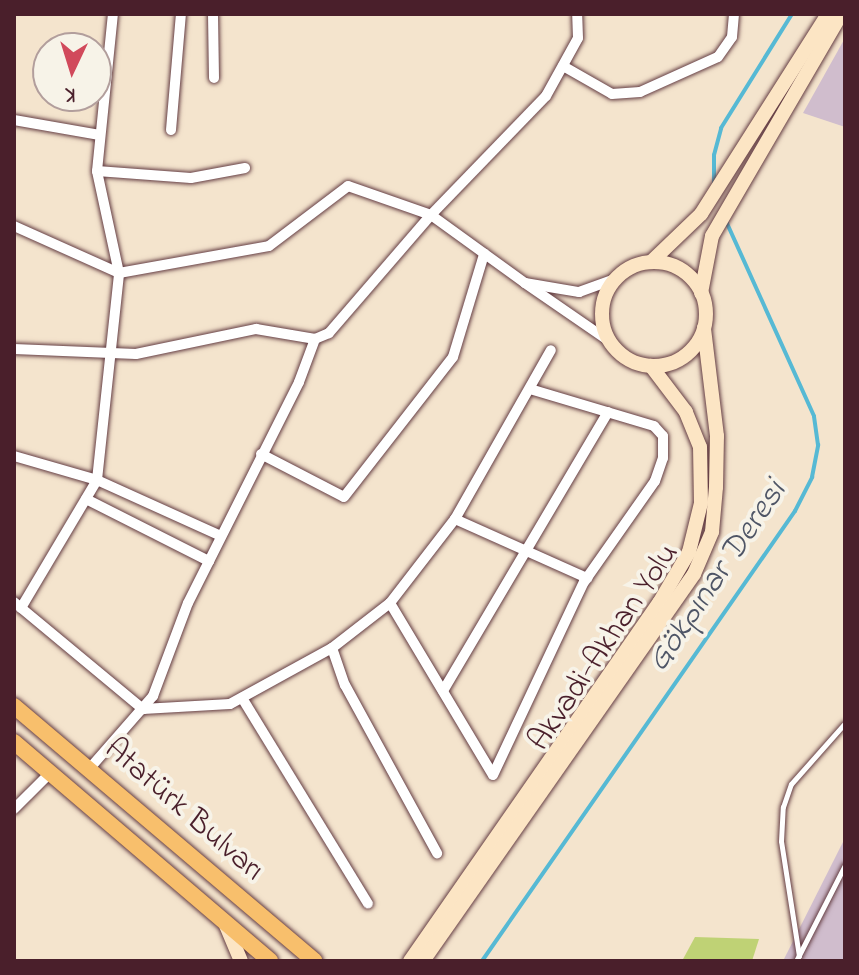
<!DOCTYPE html>
<html>
<head>
<meta charset="utf-8">
<style>
	body { margin:0 }
	#map { position:relative; width:859px; height:975px; overflow:hidden; background:#f4e4cd; font-family:"Indie Flower",sans-serif }
	div>[style] { position:absolute }
	[style*='--x'] { left:calc(var(--x)*1px); top:calc(var(--y)*1px); width:calc(var(--w)*1px); rotate:calc(var(--a)*1deg) }
	.industrial>* { inset:0; background:#d0bdcd }
	.green>* { inset:0; background:#bfd275 }
	.stream>* { height:4px; margin:-2px; padding:0 2px; transform-origin:2px; border-radius:2px; background:#56b9d4 }
	.roads { filter:drop-shadow(0 0 2px #643d43) drop-shadow(0 0 2px #643d43) }
	.lane>* { height:5px; margin:-2.5px; padding:0 2.5px; transform-origin:2.5px; border-radius:2.5px; background:#fff }
	.street>* { height:10px; margin:-5px; padding:0 5px; transform-origin:5px; border-radius:5px; background:#fff }
	.secondary>* { height:14px; margin:-7px; padding:0 7px; transform-origin:7px; border-radius:7px; background:#fce5c4 }
	.secondary>.ring { margin:-7px; padding:0; box-sizing:content-box; background:none; border:14px solid #fce5c4; border-radius:50% }
	.primary>* { height:16px; margin:-8px; padding:0 8px; transform-origin:8px; border-radius:8px; background:#f8bf6c }
	span { translate:-50% -50%; white-space:nowrap; text-align:center; line-height:1.15; -webkit-text-stroke:8px #f7f3e8; paint-order:stroke }
	.street-label { font-size:32px; color:#4a1f2b }
	.water-label { font-size:34px; color:#4e5566; font-style:italic }
	.frame { position:absolute; inset:0; border:16px solid #4a1f2b; pointer-events:none }
	.north { position:absolute; left:32px; top:32px; width:80px; height:80px; box-sizing:border-box; background:#f7f3e8; border:2px solid #b29e9c; border-radius:50%; rotate:184deg; font-size:22px; font-weight:700; line-height:32px; text-align:center; color:#4a1f2b }
	.north::after { content:''; display:block; margin:auto; width:28px; height:36px; background:#d1495b; clip-path:polygon(50% 0,100% 100%,50% 72%,0 100%) }
</style>
</head>
<body>
<div id="map">
	<div class="industrial">
		<div style="clip-path:polygon(845px 38px,845px 127px,803px 113px)"></div>
		<div style="clip-path:polygon(845px 838px,845px 961px,783px 961px)"></div>
	</div>
	<div class="green">
		<div style="clip-path:polygon(695px 937px,759px 939px,752px 961px,682px 961px)"></div>
	</div>
	<div class="stream">
		<div style="--x:714;--y:186;--w:31;--a:-90"></div>
		<div style="--x:714;--y:155;--w:28;--a:-75"></div>
		<div style="--x:721;--y:128;--w:134;--a:-58.1"></div>
		<div style="--x:482;--y:961;--w:548;--a:-55.18"></div>
		<div style="--x:795;--y:511;--w:38;--a:-63"></div>
		<div style="--x:812;--y:477;--w:33;--a:-79"></div>
		<div style="--x:818;--y:445;--w:29;--a:-98"></div>
		<div style="--x:814;--y:416;--w:214;--a:-114.3"></div>
	</div>
	<div class="roads">
		<div class="lane">
			<div style="--x:799;--y:956;--w:116;--a:-98.9"></div>
			<div style="--x:781;--y:841;--w:34;--a:-87"></div>
			<div style="--x:783;--y:807;--w:24;--a:-71"></div>
			<div style="--x:791;--y:784;--w:81;--a:-48.5"></div>
			<div style="--x:796;--y:961;--w:108;--a:-63"></div>
		</div>
		<div class="street">
			<div style="--x:213;--y:14;--w:64;--a:89.1"></div>
			<div style="--x:563;--y:66;--w:56;--a:29.7"></div>
			<div style="--x:612;--y:94;--w:28;--a:-4"></div>
			<div style="--x:640;--y:92;--w:85;--a:-24.2"></div>
			<div style="--x:718;--y:57;--w:24;--a:-55"></div>
			<div style="--x:732;--y:37;--w:23;--a:-85"></div>
			<div style="--x:14;--y:120;--w:87;--a:9.9"></div>
			<div style="--x:171;--y:130;--w:116;--a:-85.1"></div>
			<div style="--x:97;--y:171;--w:94;--a:4.3"></div>
			<div style="--x:191;--y:178;--w:55;--a:-10.5"></div>
			<div style="--x:14;--y:226;--w:115;--a:24.1"></div>
			<div style="--x:119;--y:273;--w:152;--a:-10.2"></div>
			<div style="--x:269;--y:246;--w:99;--a:-37.2"></div>
			<div style="--x:348;--y:186;--w:88;--a:19.3"></div>
			<div style="--x:431;--y:215;--w:116;--a:35.9"></div>
			<div style="--x:609;--y:341;--w:102;--a:-145.4"></div>
			<div style="--x:525;--y:283;--w:55;--a:9.5"></div>
			<div style="--x:579;--y:292;--w:37;--a:-20"></div>
			<div style="--x:14;--y:349;--w:122;--a:2.3"></div>
			<div style="--x:136;--y:354;--w:123;--a:-11.8"></div>
			<div style="--x:256;--y:329;--w:60;--a:9.6"></div>
			<div style="--x:261;--y:454;--w:93;--a:27.4"></div>
			<div style="--x:344;--y:497;--w:177;--a:-52.1"></div>
			<div style="--x:453;--y:357;--w:108;--a:-73.2"></div>
			<div style="--x:14;--y:456;--w:86;--a:16.1"></div>
			<div style="--x:97;--y:480;--w:136;--a:24.3"></div>
			<div style="--x:86;--y:499;--w:138;--a:26.8"></div>
			<div style="--x:455;--y:519;--w:145;--a:24.1"></div>
			<div style="--x:14;--y:602;--w:168;--a:39.7"></div>
			<div style="--x:143;--y:709;--w:87;--a:-3.3"></div>
			<div style="--x:230;--y:704;--w:116;--a:-28.8"></div>
			<div style="--x:332;--y:648;--w:73;--a:-37.8"></div>
			<div style="--x:390;--y:603;--w:106;--a:-52.3"></div>
			<div style="--x:455;--y:519;--w:194;--a:-60.4"></div>
			<div style="--x:390;--y:603;--w:200;--a:59.1"></div>
			<div style="--x:21;--y:608;--w:149;--a:-59.3"></div>
			<div style="--x:97;--y:480;--w:208;--a:-83.9"></div>
			<div style="--x:119;--y:273;--w:104;--a:-102.2"></div>
			<div style="--x:97;--y:171;--w:158;--a:-84.2"></div>
			<div style="--x:332;--y:648;--w:39;--a:71"></div>
			<div style="--x:345;--y:685;--w:192;--a:61.3"></div>
			<div style="--x:443;--y:691;--w:324;--a:-59.4"></div>
			<div style="--x:242;--y:698;--w:241;--a:58.5"></div>
			<div style="--x:90;--y:768;--w:96;--a:-48.8"></div>
			<div style="--x:153;--y:696;--w:99;--a:-69.4"></div>
			<div style="--x:188;--y:603;--w:247;--a:-63.3"></div>
			<div style="--x:299;--y:382;--w:46;--a:-69.6"></div>
			<div style="--x:315;--y:339;--w:15;--a:-23"></div>
			<div style="--x:329;--y:333;--w:156;--a:-49.2"></div>
			<div style="--x:431;--y:215;--w:165;--a:-46"></div>
			<div style="--x:546;--y:96;--w:66;--a:-61.1"></div>
			<div style="--x:578;--y:38;--w:24;--a:-92"></div>
			<div style="--x:493;--y:775;--w:213;--a:-64.8"></div>
			<div style="--x:584;--y:582;--w:123;--a:-54.9"></div>
			<div style="--x:655;--y:481;--w:24;--a:-71"></div>
			<div style="--x:663;--y:458;--w:22;--a:-90"></div>
			<div style="--x:663;--y:436;--w:13;--a:-132"></div>
			<div style="--x:654;--y:426;--w:126;--a:-163.4"></div>
			<div style="--x:14;--y:809;--w:52;--a:-45"></div>
		</div>
		<div class="secondary">
			<div style="--x:651;--y:262;--w:69;--a:-43.8"></div>
			<div style="--x:701;--y:214;--w:237;--a:-57.6"></div>
			<div class="ring" style="left:602px;top:262px;width:90px;height:90px"></div>
			<div style="--x:701;--y:293;--w:58;--a:-79.1"></div>
			<div style="--x:712;--y:236;--w:257;--a:-59.8"></div>
			<div style="--x:225;--y:923;--w:41;--a:67.2"></div>
			<div style="--x:410;--y:961;--w:436;--a:-55.2"></div>
			<div style="--x:659;--y:603;--w:59;--a:-59.5"></div>
			<div style="--x:689;--y:552;--w:50;--a:-76.2"></div>
			<div style="--x:701;--y:503;--w:56;--a:-91"></div>
			<div style="--x:700;--y:447;--w:38;--a:-112"></div>
			<div style="--x:686;--y:412;--w:58;--a:-127.3"></div>
			<div style="--x:423;--y:961;--w:472;--a:-55"></div>
			<div style="--x:694;--y:574;--w:46;--a:-66.8"></div>
			<div style="--x:712;--y:532;--w:45;--a:-84.9"></div>
			<div style="--x:716;--y:487;--w:51;--a:-88.9"></div>
			<div style="--x:717;--y:436;--w:109;--a:-96.9"></div>
		</div>
		<div class="primary">
			<div style="--x:14;--y:706;--w:394;--a:40.3"></div>
			<div style="--x:14;--y:742;--w:337;--a:40.5"></div>
		</div>
	</div>
	<div class="street-label">
		<span style="left:605px;top:648px;rotate:-56deg">Akvadi-Akhan Yolu</span>
		<span style="left:183px;top:811px;rotate:41deg">Atatürk Bulvarı</span>
	</div>
	<div class="water-label">
		<span style="left:718px;top:577px;rotate:-56deg">Gökpınar Deresi</span>
	</div>
	<div class="frame"></div>
	<div class="north">K</div>
</div>
</body>
</html>
